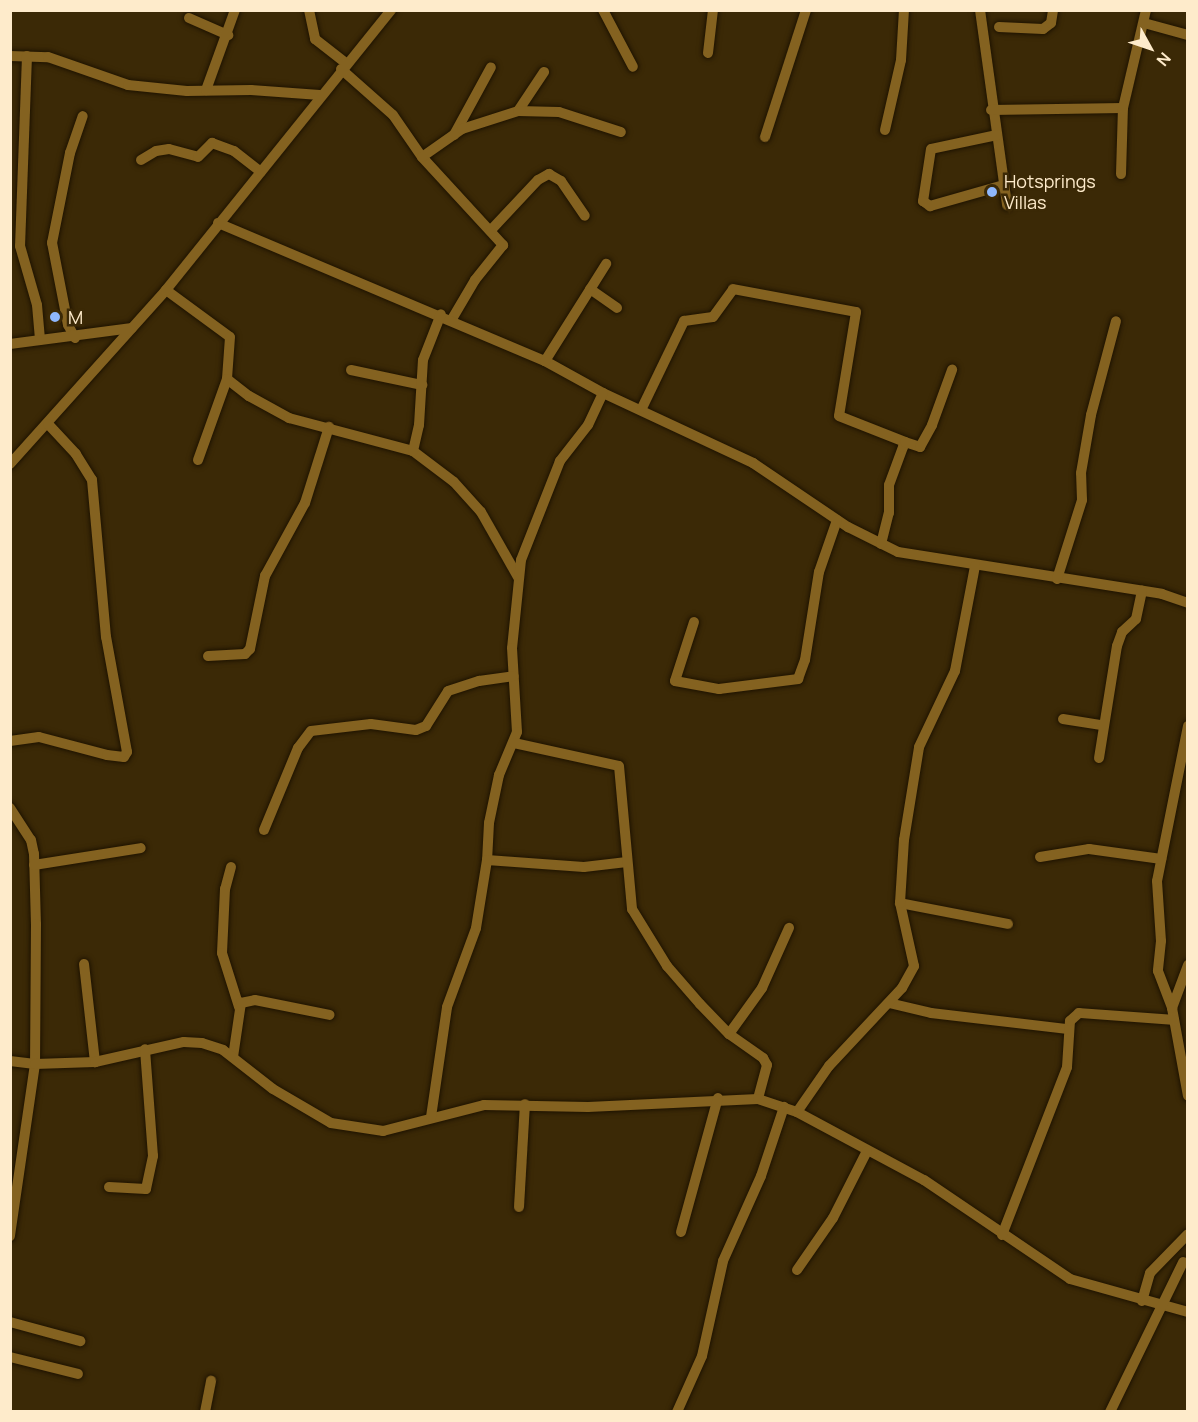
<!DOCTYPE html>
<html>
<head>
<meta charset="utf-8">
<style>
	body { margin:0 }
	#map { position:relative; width:1198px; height:1422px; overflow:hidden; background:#3b2906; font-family:Manrope,sans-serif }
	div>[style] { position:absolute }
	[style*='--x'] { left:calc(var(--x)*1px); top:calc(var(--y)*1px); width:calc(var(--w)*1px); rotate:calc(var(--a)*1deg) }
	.roads { filter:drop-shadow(0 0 2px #1e1301) drop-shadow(0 0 2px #1e1301) }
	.minor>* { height:10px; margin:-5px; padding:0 5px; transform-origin:5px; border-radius:5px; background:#846220 }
	.dots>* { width:16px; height:16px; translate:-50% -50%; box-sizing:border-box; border:3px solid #3b2906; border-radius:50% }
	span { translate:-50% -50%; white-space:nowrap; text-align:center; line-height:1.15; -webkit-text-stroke:5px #3b2906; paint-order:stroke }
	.poi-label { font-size:18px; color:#feebcb }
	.left { translate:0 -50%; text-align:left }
	.frame { position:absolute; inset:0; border:12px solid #feebcb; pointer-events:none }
	.north { position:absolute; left:1120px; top:18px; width:60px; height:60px; -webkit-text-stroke:4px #3b2906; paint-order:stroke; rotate:130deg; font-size:16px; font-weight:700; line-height:24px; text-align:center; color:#feebcb }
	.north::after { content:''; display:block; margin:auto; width:21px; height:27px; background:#feebcb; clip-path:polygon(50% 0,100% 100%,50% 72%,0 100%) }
</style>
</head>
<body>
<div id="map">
	<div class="roads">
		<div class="minor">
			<div style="--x:309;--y:10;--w:30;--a:78"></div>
			<div style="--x:315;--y:39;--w:39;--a:38"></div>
			<div style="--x:603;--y:10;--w:64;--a:62.2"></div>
			<div style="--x:980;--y:10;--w:197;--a:82.1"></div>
			<div style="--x:189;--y:18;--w:43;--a:23.6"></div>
			<div style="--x:1144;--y:23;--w:46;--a:15.3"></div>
			<div style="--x:999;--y:27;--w:44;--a:2.6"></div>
			<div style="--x:1043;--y:29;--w:10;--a:-37"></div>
			<div style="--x:1051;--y:23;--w:13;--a:-81"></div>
			<div style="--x:708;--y:53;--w:43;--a:-83.4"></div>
			<div style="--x:10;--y:56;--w:38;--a:2"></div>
			<div style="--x:48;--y:57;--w:85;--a:19.3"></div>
			<div style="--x:128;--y:85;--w:59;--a:5.8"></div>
			<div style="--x:187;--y:91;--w:64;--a:-0.9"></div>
			<div style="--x:251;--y:90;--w:69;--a:4.1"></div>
			<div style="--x:27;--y:56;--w:190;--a:92.1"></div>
			<div style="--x:20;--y:246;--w:61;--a:73.9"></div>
			<div style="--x:37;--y:305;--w:35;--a:85"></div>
			<div style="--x:341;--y:69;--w:69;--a:41.5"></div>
			<div style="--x:393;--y:115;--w:51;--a:55.4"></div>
			<div style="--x:422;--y:157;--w:120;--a:47.4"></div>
			<div style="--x:503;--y:245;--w:45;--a:128.7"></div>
			<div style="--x:475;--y:280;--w:45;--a:120.5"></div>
			<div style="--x:206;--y:90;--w:85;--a:-70.1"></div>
			<div style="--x:991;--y:110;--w:132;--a:-0.9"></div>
			<div style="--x:518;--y:111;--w:47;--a:-56.3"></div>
			<div style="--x:885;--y:130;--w:72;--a:-77.1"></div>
			<div style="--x:901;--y:60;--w:50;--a:-86.6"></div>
			<div style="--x:454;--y:135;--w:77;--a:-61.4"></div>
			<div style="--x:997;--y:135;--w:67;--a:168"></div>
			<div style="--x:931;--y:149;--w:53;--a:98.7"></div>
			<div style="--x:923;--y:201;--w:9;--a:36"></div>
			<div style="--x:930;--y:206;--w:77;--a:-15.8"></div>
			<div style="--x:765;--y:137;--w:133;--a:-72.1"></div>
			<div style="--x:422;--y:157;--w:49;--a:-35"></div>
			<div style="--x:462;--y:129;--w:59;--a:-17.8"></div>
			<div style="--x:518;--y:111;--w:41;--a:1.4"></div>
			<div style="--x:559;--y:112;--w:65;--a:17.9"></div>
			<div style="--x:141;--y:160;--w:17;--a:-31"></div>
			<div style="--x:156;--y:151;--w:13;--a:-9"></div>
			<div style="--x:169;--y:149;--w:30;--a:15"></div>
			<div style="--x:198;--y:157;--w:20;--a:-45"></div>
			<div style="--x:212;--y:143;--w:23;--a:20"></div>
			<div style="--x:234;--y:151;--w:34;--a:38"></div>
			<div style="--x:1121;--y:174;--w:66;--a:-88.3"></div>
			<div style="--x:1123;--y:108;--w:101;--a:-76.8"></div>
			<div style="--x:218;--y:223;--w:355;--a:22.9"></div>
			<div style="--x:545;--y:361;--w:66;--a:28.9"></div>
			<div style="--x:603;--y:393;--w:166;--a:25"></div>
			<div style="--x:753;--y:463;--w:115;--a:34"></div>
			<div style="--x:848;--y:527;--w:56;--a:26.6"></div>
			<div style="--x:898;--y:552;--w:267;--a:9"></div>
			<div style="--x:1162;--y:594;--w:28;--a:19"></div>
			<div style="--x:491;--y:230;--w:69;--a:-46.8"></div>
			<div style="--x:538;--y:180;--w:13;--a:-29"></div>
			<div style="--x:549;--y:174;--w:14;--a:30"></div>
			<div style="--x:561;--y:181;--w:42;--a:55.6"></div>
			<div style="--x:590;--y:289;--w:33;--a:35"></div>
			<div style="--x:166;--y:290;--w:79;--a:36.3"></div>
			<div style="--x:230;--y:337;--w:42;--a:94.1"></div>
			<div style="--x:227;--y:379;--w:28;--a:38"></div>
			<div style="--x:249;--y:396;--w:46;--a:28.8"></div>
			<div style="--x:289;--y:418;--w:128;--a:14.9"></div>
			<div style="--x:413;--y:451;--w:51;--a:37.1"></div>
			<div style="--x:454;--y:482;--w:40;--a:48"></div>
			<div style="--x:481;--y:512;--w:75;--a:60.4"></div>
			<div style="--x:75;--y:338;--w:15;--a:-118"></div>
			<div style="--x:68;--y:325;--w:84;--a:-101"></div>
			<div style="--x:52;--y:243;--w:92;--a:-78.7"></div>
			<div style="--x:70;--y:153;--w:39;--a:-71"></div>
			<div style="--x:10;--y:344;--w:123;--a:-7.5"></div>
			<div style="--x:545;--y:361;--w:115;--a:-57.8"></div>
			<div style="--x:351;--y:370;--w:73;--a:11.9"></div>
			<div style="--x:603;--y:393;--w:35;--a:115"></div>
			<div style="--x:588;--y:425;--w:46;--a:127.9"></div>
			<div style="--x:560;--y:461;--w:106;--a:111.5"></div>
			<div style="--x:521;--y:560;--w:88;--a:95.8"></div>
			<div style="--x:512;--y:648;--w:84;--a:86.6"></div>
			<div style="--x:517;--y:732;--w:47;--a:112.7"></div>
			<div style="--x:499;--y:775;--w:49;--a:101.8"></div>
			<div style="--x:489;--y:823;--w:37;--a:93"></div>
			<div style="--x:487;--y:860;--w:97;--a:4.1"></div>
			<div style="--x:584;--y:867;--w:43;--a:-6.6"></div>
			<div style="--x:642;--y:408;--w:97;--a:-64.2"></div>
			<div style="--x:684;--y:321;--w:29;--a:-8"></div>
			<div style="--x:713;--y:317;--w:34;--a:-54"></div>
			<div style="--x:733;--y:289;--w:125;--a:10.6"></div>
			<div style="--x:856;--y:312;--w:105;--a:99.3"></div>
			<div style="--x:839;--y:416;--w:71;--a:21.5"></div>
			<div style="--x:413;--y:451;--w:27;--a:-77"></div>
			<div style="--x:419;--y:425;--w:65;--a:-86.5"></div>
			<div style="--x:423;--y:360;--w:49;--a:-68.6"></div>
			<div style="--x:198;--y:460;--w:86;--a:-70.3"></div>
			<div style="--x:10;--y:464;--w:234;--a:-48.1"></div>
			<div style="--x:166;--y:290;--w:359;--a:-51.2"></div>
			<div style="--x:881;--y:544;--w:32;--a:-76"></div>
			<div style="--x:889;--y:513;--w:28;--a:-90"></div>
			<div style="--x:889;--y:485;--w:40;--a:-69.8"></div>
			<div style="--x:903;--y:447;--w:5;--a:-68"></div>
			<div style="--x:905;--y:442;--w:16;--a:18"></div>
			<div style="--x:920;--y:447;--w:25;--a:-61"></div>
			<div style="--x:932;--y:425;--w:59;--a:-70"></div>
			<div style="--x:1057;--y:579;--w:83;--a:-72.4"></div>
			<div style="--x:1082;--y:500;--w:27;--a:-92"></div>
			<div style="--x:1081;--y:473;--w:59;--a:-80.2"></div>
			<div style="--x:1091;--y:415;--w:97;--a:-75.1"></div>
			<div style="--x:694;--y:622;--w:62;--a:107.9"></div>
			<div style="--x:675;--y:681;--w:45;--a:10.3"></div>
			<div style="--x:719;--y:689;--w:80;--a:-7.2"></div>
			<div style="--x:798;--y:679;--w:20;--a:-70"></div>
			<div style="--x:805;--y:660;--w:89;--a:-81"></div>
			<div style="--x:819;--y:572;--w:55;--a:-70.9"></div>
			<div style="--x:208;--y:656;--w:37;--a:-3"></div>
			<div style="--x:245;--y:654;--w:7;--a:-45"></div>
			<div style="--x:250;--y:649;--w:75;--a:-78.4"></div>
			<div style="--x:265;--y:576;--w:83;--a:-61.3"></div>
			<div style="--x:305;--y:503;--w:80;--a:-72.5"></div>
			<div style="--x:1063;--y:719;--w:39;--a:9"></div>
			<div style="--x:1188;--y:726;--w:158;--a:101.3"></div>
			<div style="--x:1157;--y:881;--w:60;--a:86.2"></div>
			<div style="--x:1161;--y:941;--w:30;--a:96"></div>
			<div style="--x:1158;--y:971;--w:40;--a:69"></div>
			<div style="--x:1172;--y:1008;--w:89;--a:79.7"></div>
			<div style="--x:10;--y:741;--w:29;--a:-8"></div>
			<div style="--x:39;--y:737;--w:70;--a:14.8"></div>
			<div style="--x:107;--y:755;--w:17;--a:7"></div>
			<div style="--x:124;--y:757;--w:6;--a:-59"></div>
			<div style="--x:127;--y:752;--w:117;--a:-100.3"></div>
			<div style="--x:106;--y:637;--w:158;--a:-95.1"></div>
			<div style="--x:92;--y:480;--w:31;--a:-122"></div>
			<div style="--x:76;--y:454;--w:41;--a:-133"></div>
			<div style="--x:514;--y:743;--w:107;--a:12.4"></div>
			<div style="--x:619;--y:766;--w:144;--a:84.8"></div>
			<div style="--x:632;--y:909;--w:67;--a:58.4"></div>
			<div style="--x:667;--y:966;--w:50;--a:49"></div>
			<div style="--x:700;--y:1004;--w:42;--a:46"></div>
			<div style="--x:729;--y:1034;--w:42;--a:35.2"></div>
			<div style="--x:763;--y:1058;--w:8;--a:60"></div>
			<div style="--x:767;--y:1065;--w:35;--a:105"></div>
			<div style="--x:1099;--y:758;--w:113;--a:-80.9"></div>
			<div style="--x:1117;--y:646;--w:15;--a:-70"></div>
			<div style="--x:1122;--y:632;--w:19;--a:-43"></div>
			<div style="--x:1136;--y:619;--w:29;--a:-78"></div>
			<div style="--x:10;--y:808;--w:38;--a:57"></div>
			<div style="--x:31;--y:840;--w:14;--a:78"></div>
			<div style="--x:34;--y:854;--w:70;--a:88.4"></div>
			<div style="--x:36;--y:924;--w:140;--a:90.4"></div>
			<div style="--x:35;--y:1064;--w:174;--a:98.3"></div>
			<div style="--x:264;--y:830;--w:89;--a:-67.5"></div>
			<div style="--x:298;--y:748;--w:21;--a:-53"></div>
			<div style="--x:311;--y:731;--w:60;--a:-6.7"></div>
			<div style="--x:371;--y:724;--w:45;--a:7.6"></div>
			<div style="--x:416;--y:730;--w:11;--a:-22"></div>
			<div style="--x:426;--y:726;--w:41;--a:-57.8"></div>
			<div style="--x:448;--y:691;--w:33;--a:-18"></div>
			<div style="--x:479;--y:681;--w:35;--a:-8"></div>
			<div style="--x:1040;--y:857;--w:50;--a:-9.3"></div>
			<div style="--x:1089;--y:849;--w:73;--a:7.9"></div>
			<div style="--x:34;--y:865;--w:108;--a:-9"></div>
			<div style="--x:231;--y:867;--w:23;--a:105"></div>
			<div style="--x:225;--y:889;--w:64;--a:92.7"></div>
			<div style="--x:222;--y:953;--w:57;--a:72.5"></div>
			<div style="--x:900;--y:903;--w:110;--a:11"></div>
			<div style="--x:84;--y:964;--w:99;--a:83.6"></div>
			<div style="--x:889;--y:1003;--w:43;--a:13.4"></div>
			<div style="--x:931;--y:1013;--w:138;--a:6.7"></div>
			<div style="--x:1172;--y:1008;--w:46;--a:-69.6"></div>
			<div style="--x:729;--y:1034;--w:57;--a:-54.3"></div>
			<div style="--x:762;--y:988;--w:66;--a:-65.8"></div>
			<div style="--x:233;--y:1057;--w:55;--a:-81.6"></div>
			<div style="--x:241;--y:1003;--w:14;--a:-12"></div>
			<div style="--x:255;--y:1000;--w:76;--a:11.3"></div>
			<div style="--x:10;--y:1061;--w:25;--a:7"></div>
			<div style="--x:35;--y:1064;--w:60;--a:-1.9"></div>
			<div style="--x:95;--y:1062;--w:91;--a:-12.7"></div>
			<div style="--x:184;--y:1042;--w:18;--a:3"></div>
			<div style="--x:202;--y:1043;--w:22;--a:18"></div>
			<div style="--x:223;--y:1050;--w:63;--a:38"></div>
			<div style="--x:273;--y:1089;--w:67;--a:30.4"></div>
			<div style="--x:331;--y:1123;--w:53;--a:8.7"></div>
			<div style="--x:383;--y:1131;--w:104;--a:-14.4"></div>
			<div style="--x:484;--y:1105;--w:104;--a:1.1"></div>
			<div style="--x:588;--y:1107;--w:170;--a:-2.7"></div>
			<div style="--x:758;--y:1099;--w:41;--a:18.4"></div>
			<div style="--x:797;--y:1112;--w:144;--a:28.2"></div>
			<div style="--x:924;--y:1180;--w:176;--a:34.1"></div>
			<div style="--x:1070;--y:1279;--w:123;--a:15.6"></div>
			<div style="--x:797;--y:1112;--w:56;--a:-55.2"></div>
			<div style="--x:829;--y:1066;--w:107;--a:-46.9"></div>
			<div style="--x:902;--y:988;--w:25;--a:-61"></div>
			<div style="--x:914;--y:966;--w:65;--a:-102.5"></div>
			<div style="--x:900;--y:903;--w:63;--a:-86.4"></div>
			<div style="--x:904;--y:840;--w:94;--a:-80.8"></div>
			<div style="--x:919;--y:747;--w:84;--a:-64.7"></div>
			<div style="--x:955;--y:671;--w:107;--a:-79.2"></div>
			<div style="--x:431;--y:1117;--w:111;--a:-81.7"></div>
			<div style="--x:447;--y:1007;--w:84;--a:-69.8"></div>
			<div style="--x:476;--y:928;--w:69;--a:-80.8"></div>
			<div style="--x:109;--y:1187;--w:37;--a:3"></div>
			<div style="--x:146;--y:1189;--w:34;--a:-78"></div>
			<div style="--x:153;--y:1156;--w:107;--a:-94.3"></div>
			<div style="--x:519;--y:1207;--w:103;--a:-86.7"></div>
			<div style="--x:681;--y:1232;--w:139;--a:-74.6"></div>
			<div style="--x:1002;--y:1235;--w:180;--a:-68.8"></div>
			<div style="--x:1067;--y:1067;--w:46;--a:-86.3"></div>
			<div style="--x:1070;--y:1021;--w:12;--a:-42"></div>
			<div style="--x:1079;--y:1013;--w:95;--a:4.2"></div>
			<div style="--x:797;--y:1270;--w:63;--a:-55.3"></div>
			<div style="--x:833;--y:1218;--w:75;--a:-63.1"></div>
			<div style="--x:1142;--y:1301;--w:29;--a:-74"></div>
			<div style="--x:1150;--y:1273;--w:54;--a:-45.7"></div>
			<div style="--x:10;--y:1322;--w:73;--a:15.2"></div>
			<div style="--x:10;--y:1357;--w:70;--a:14"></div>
			<div style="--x:205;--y:1412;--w:32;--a:-79"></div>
			<div style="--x:677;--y:1412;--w:61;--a:-65.9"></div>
			<div style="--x:702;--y:1356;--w:97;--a:-77.5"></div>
			<div style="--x:723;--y:1261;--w:93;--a:-65.9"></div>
			<div style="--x:761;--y:1176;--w:73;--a:-71.6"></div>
			<div style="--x:1110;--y:1412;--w:167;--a:-64"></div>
		</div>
	</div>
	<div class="dots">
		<div style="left:992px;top:192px;background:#8fb8fd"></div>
		<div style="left:55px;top:317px;background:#8fb8fd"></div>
	</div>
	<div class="poi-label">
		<span class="left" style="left:1004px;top:192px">Hotsprings<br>Villas</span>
		<span class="left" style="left:68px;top:317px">M</span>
	</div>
	<div class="frame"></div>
	<div class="north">N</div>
</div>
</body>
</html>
